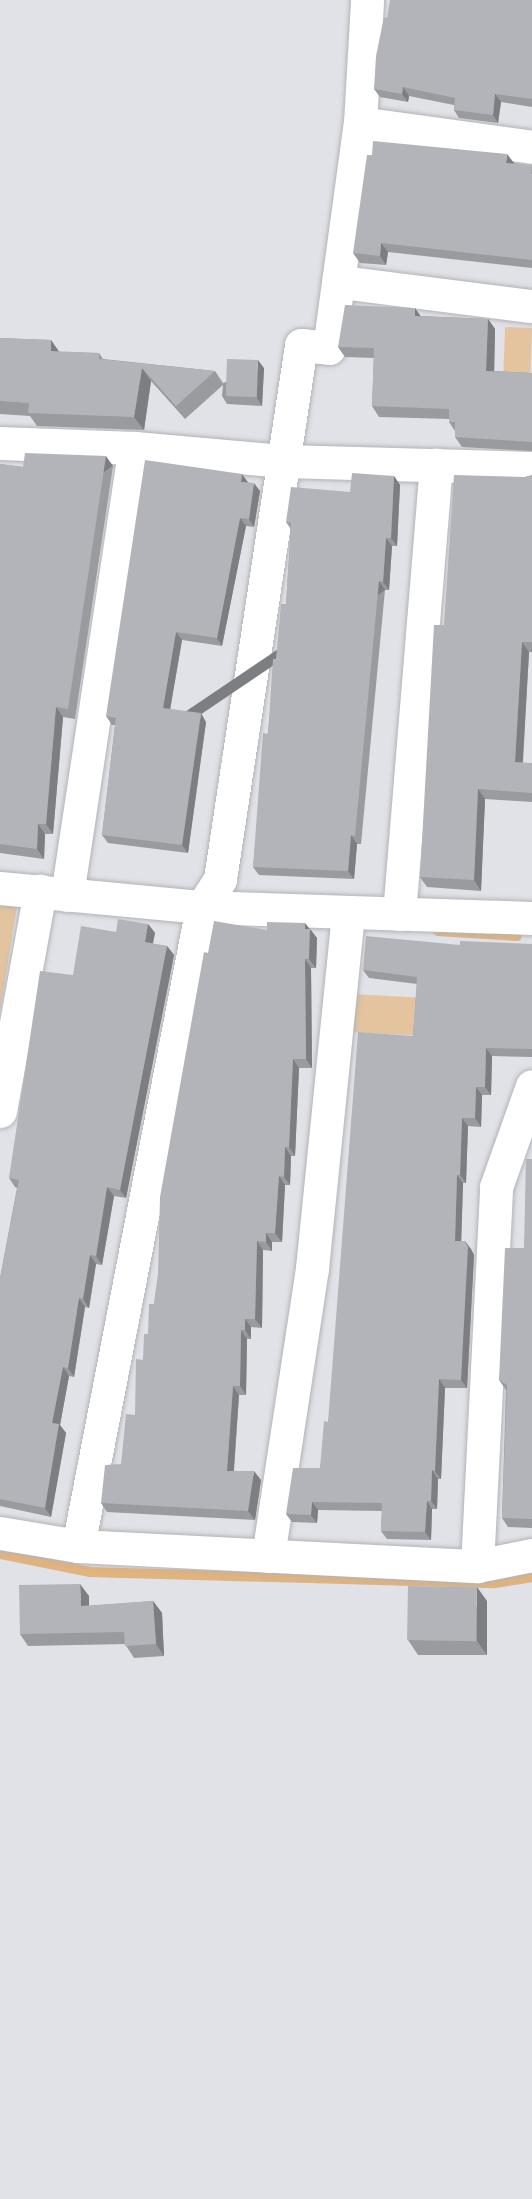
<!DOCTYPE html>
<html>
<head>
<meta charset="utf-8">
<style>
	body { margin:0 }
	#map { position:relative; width:532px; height:2199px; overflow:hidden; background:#e0e2e7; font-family:Raleway,sans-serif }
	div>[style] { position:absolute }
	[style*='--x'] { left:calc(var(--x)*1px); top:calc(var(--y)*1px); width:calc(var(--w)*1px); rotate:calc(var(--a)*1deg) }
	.green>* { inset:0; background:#e3c49f; transform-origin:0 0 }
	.stream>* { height:10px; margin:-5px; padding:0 5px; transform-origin:5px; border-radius:5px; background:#e1b37d }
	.roads { filter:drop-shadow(0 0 2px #b2b3b8) drop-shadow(0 0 2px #b2b3b8) }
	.minor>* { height:33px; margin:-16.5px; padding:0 16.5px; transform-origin:16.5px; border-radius:16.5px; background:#fff }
	.wall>* { inset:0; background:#999b9f }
	.shaded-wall>* { inset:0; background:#7d7e82; transform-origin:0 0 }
	.building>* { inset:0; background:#b2b4b9; transform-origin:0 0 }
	span { translate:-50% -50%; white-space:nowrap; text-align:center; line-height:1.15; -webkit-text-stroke:5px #e0e2e7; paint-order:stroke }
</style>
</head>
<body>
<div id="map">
	<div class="green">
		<div style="left:505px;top:327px;width:27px;height:48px;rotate:2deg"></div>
		<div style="clip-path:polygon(0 905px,17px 906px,0 1011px)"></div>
		<div style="left:352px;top:994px;width:71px;height:38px;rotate:3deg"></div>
	</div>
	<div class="stream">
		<div style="--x:438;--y:931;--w:79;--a:3.6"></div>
		<div style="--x:0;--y:1554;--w:92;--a:11.3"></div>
		<div style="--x:90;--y:1572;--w:405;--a:1.6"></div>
		<div style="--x:495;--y:1583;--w:37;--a:-9"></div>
	</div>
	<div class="roads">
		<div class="minor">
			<div style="--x:360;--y:123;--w:174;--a:7.9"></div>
			<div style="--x:341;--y:282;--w:193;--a:7.2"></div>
			<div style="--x:0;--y:443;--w:135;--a:2.1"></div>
			<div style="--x:135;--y:448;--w:150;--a:5"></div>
			<div style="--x:284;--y:461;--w:248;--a:1.6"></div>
			<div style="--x:0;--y:888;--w:203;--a:5.4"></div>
			<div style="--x:202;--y:907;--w:330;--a:1.9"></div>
			<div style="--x:67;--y:895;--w:452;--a:-81.4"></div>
			<div style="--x:399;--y:914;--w:451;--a:-85.3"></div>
			<div style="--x:0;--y:1111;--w:224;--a:-79.7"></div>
			<div style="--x:0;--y:1533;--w:79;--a:9.5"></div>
			<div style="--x:78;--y:1546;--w:400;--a:2.9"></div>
			<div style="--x:477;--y:1566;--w:56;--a:-11.3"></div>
			<div style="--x:78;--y:1546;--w:651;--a:-79.02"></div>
			<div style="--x:202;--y:907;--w:33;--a:-57"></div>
			<div style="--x:220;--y:879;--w:540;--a:-81.37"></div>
			<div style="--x:301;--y:345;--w:28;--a:6"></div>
			<div style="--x:329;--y:348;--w:227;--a:-82.2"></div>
			<div style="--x:360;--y:123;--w:123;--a:-86.7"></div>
			<div style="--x:268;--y:1556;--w:291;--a:-81.3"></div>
			<div style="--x:312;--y:1268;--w:357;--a:-84.2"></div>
			<div style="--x:477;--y:1566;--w:379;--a:-87.1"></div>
			<div style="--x:496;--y:1187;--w:107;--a:-70.4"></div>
		</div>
	</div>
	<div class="wall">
		<div style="clip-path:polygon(532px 0,532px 107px,501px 102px,498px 123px,459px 118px,454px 110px,454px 105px,409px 96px,408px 102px,380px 97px,374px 89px,387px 18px)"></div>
		<div style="clip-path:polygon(514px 163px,532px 166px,532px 268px,388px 252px,386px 265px,360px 263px,353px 253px)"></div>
		<div style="clip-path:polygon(421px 316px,488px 319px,495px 329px,494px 371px,532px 373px,532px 451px,462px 447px,455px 437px,455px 431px,449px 422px,449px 419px,379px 417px,372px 406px,374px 358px,345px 357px,338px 347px)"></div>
		<div style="clip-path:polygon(0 338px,51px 340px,59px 352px,99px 353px,103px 359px,215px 371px,223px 383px,264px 368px,262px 406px,227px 404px,222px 396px,223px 385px,185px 419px,151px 381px,144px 430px,37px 426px,30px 416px,0 414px)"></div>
		<div style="clip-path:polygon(0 464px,23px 467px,113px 466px,75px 719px,63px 717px,53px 834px,45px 834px,44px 859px,0 853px)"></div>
		<div style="clip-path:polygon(242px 474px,248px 482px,260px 491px,254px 527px,246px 526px,222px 646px,182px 640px,170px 709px,206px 722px,188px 853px,108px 843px,102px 835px,115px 725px,112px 725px,106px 716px)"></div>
		<div style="clip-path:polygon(532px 475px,532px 652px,529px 652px,523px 763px,532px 763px,532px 802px,485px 799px,481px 891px,427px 887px,420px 877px,444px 625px,525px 477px)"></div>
		<div style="clip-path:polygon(394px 476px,400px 485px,397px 546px,392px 546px,389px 590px,385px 590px,361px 844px,357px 844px,354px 879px,259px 875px,253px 867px,276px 659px,286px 604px,291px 529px,286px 522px)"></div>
		<div style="clip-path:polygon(148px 924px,155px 933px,153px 944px,167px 946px,174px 955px,126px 1198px,114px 1196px,102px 1265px,96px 1264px,89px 1308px,85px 1307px,74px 1377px,69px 1376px,60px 1425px,66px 1433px,51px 1517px,0 1506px,0 1278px,17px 1188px,15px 1187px,9px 1178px,73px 975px,116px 932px)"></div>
		<div style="clip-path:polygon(310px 929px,317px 938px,316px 968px,311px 968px,312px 1068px,299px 1068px,295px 1156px,291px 1156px,290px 1185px,285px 1185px,282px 1242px,272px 1242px,272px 1251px,263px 1250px,262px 1328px,251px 1327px,251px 1339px,247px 1339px,246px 1395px,239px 1395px,234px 1471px,261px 1480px,255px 1520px,107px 1512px,101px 1503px,121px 1464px,135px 1415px,143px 1360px,154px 1304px,208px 953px,267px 930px)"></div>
		<div style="clip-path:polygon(532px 944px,532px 1057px,492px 1056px,491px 1095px,482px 1095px,481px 1127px,468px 1126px,466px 1183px,463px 1183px,461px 1241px,471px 1249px,474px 1255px,467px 1388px,445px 1388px,441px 1479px,438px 1479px,437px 1509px,432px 1509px,431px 1540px,387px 1539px,381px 1531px,382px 1511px,318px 1510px,317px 1523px,292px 1522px,286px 1514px,320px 1468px,328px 1422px,413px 1036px,417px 984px,369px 978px,363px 970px,460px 945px)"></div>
		<div style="clip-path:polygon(532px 1159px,532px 1528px,508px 1527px,502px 1518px,506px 1390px,499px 1380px,524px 1248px)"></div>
		<div style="clip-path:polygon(89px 1596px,89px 1606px,153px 1601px,162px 1613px,164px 1656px,134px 1658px,125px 1644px,28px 1646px,20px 1634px)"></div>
		<div style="clip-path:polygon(487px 1601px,487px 1655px,418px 1655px,408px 1640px)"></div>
	</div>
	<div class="shaded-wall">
		<div style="clip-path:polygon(403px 87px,409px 96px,408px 102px,402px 94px)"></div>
		<div style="clip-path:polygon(495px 94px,501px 102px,498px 123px,493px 115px)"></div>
		<div style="clip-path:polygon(507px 154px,514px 163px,513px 173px,506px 163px)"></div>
		<div style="clip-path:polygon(381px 243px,388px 252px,386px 265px,380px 256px)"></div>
		<div style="clip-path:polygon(415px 308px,422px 318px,415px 316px)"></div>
		<div style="clip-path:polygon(488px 319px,495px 329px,494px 381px,486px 371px)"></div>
		<div style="clip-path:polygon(51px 340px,60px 353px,51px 351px)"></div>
		<div style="clip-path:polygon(258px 360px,264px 368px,262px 406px,257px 398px)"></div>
		<div style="clip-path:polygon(142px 368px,151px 381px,144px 430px,134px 417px)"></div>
		<div style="left:106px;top:456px;width:12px;height:256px;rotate:55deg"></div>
		<div style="clip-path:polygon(242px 474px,248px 483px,241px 482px)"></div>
		<div style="clip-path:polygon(394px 476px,400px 485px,397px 546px,391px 538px)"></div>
		<div style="clip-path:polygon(254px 483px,260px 491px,254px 527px,249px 519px)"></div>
		<div style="clip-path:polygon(240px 518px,246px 526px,222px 646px,217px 638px)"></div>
		<div style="clip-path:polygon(386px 538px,392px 546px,389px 590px,383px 582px)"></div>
		<div style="left:379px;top:581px;width:11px;height:256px;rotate:56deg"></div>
		<div style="clip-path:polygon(176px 632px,182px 640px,169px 716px,163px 708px)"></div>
		<div style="clip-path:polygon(522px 642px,529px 652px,522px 772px,515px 762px)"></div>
		<div style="clip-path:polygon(56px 707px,63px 717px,53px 834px,46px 824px)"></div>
		<div style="clip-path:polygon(201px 713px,206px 722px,188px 853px,182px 845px)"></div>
		<div style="clip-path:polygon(478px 789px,485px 799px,481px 891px,474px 880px)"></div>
		<div style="clip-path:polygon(38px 824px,45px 834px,44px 859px,37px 849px)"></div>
		<div style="clip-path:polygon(351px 835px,357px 844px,354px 879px,348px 871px)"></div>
		<div style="clip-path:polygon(305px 923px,317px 938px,316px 968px,309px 959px,305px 929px)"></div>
		<div style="clip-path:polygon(148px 924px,155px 933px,151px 951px,145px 942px)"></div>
		<div style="clip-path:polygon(167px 946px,174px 955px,126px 1198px,120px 1190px)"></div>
		<div style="clip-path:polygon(305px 959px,311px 968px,312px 1068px,306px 1059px)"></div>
		<div style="clip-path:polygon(486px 1048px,492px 1056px,491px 1095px,485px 1087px)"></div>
		<div style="clip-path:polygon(293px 1059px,299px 1068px,295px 1156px,289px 1147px)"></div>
		<div style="clip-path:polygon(476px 1087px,482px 1095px,481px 1127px,475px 1118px)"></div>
		<div style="clip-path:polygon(462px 1118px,468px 1126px,466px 1183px,460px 1175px)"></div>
		<div style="clip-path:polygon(285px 1147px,291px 1156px,290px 1185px,284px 1177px)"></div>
		<div style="clip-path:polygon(457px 1175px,463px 1183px,461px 1249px,455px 1241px)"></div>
		<div style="clip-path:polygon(279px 1176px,285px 1185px,282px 1242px,275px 1233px)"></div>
		<div style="clip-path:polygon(107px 1187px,114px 1196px,102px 1265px,96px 1256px)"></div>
		<div style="clip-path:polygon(266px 1233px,272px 1242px,272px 1251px,266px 1242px)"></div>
		<div style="clip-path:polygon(257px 1241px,263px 1250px,262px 1328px,255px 1319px)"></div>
		<div style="clip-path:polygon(465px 1241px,471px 1249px,474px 1255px,467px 1388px,461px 1380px)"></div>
		<div style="clip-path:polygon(90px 1255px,96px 1264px,89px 1308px,83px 1299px)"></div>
		<div style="clip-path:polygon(79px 1298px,85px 1307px,74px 1377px,68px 1368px)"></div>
		<div style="clip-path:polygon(245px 1319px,251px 1327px,251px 1339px,245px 1330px)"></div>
		<div style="clip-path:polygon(241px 1330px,247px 1339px,246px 1395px,240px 1386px)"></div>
		<div style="clip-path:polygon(63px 1367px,69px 1376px,60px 1425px,66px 1433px,51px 1517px,45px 1508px,52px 1423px)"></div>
		<div style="clip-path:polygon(439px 1379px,445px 1388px,441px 1479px,435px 1471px)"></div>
		<div style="clip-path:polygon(233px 1386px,239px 1395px,233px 1480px,227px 1471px)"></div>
		<div style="clip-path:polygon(432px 1470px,438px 1479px,437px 1509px,431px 1501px)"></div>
		<div style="clip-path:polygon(254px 1471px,261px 1480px,255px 1520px,248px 1511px)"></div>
		<div style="clip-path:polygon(427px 1501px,432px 1509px,431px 1540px,425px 1532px)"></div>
		<div style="clip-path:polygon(312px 1502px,318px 1510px,317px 1523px,311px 1515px)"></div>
		<div style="clip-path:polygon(80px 1584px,89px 1596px,89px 1619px,81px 1606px)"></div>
		<div style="clip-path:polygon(477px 1587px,487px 1601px,487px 1655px,477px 1641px)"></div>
		<div style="clip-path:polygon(153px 1601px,162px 1613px,164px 1656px,156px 1644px)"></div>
	</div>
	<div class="building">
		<div style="clip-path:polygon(390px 0,532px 0,532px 99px,495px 94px,493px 115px,454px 110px,455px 98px,403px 87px,402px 94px,374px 89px,376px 56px,384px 17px,387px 18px)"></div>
		<div style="clip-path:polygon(373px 141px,507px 154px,506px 163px,532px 165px,531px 174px,532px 174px,532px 260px,381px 243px,380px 256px,353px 253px,367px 155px,372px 155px)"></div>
		<div style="clip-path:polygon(345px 305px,415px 308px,415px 316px,488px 319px,486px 371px,532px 373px,532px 442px,455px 437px,455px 422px,449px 422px,449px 409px,372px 406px,374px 348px,338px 347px)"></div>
		<div style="clip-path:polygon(0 338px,51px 340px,51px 351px,99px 353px,99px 359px,215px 371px,176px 406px,142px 368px,134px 417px,28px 413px,29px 403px,0 401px)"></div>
		<div style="left:227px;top:359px;width:31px;height:37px;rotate:2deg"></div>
		<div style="clip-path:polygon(25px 453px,106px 456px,68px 709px,56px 707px,46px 824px,38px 824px,37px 849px,0 844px,0 464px,23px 467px)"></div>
		<div style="clip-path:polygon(145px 460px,242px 474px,241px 482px,254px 483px,249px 519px,240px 518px,217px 638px,176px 632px,163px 708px,201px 713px,182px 845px,102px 835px,116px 718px,106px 716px)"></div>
		<div style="clip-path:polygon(352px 473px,394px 476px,391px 538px,386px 538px,383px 582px,379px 581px,355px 836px,351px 835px,348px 871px,253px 867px,263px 733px,268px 734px,273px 659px,276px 659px,281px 604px,286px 604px,291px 523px,286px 522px,291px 487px,350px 492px)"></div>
		<div style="clip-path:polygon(454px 475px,525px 477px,532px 475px,532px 642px,522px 642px,515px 762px,532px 763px,532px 793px,478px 789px,474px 880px,420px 877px,434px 625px,444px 625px)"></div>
		<div style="clip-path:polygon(118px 919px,148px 924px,145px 942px,167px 946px,120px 1190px,107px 1187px,96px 1256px,90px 1255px,83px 1299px,79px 1298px,68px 1368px,63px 1367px,52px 1423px,59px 1424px,45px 1508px,0 1499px,0 1278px,19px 1180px,9px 1178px,40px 971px,73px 975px,81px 926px,116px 932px)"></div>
		<div style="clip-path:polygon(214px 921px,267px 930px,267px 922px,305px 923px,305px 929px,310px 929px,309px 959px,305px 959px,306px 1059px,293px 1059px,289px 1147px,285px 1147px,284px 1177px,279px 1176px,275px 1233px,266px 1233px,266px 1242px,257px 1241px,255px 1319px,245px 1319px,245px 1330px,241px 1330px,240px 1386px,233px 1386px,227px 1471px,254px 1471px,248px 1511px,101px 1503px,105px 1465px,121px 1464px,126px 1414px,135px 1415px,136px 1359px,143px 1360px,144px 1334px,148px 1334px,149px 1304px,154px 1304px,158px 1273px,160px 1197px,204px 952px,208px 953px)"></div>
		<div style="clip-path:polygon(366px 936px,460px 945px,460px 941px,532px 944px,532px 1049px,486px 1048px,485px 1087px,476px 1087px,475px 1118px,462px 1118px,460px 1175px,457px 1175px,455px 1241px,465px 1241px,468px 1247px,461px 1380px,439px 1379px,435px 1471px,432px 1470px,431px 1501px,427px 1501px,425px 1532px,381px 1531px,382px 1503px,312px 1502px,311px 1515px,286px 1514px,293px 1468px,320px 1468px,324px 1421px,328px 1422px,358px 1032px,413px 1036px,417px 977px,363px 970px)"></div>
		<div style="clip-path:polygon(526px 1159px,532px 1159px,532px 1519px,502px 1518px,507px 1385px,499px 1380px,505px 1248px,524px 1248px)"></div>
		<div style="clip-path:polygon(80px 1584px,81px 1606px,153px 1601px,156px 1644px,125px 1646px,124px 1632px,20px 1634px,19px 1585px)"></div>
		<div style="left:408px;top:1586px;width:69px;height:54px;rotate:1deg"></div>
	</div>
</div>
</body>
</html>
